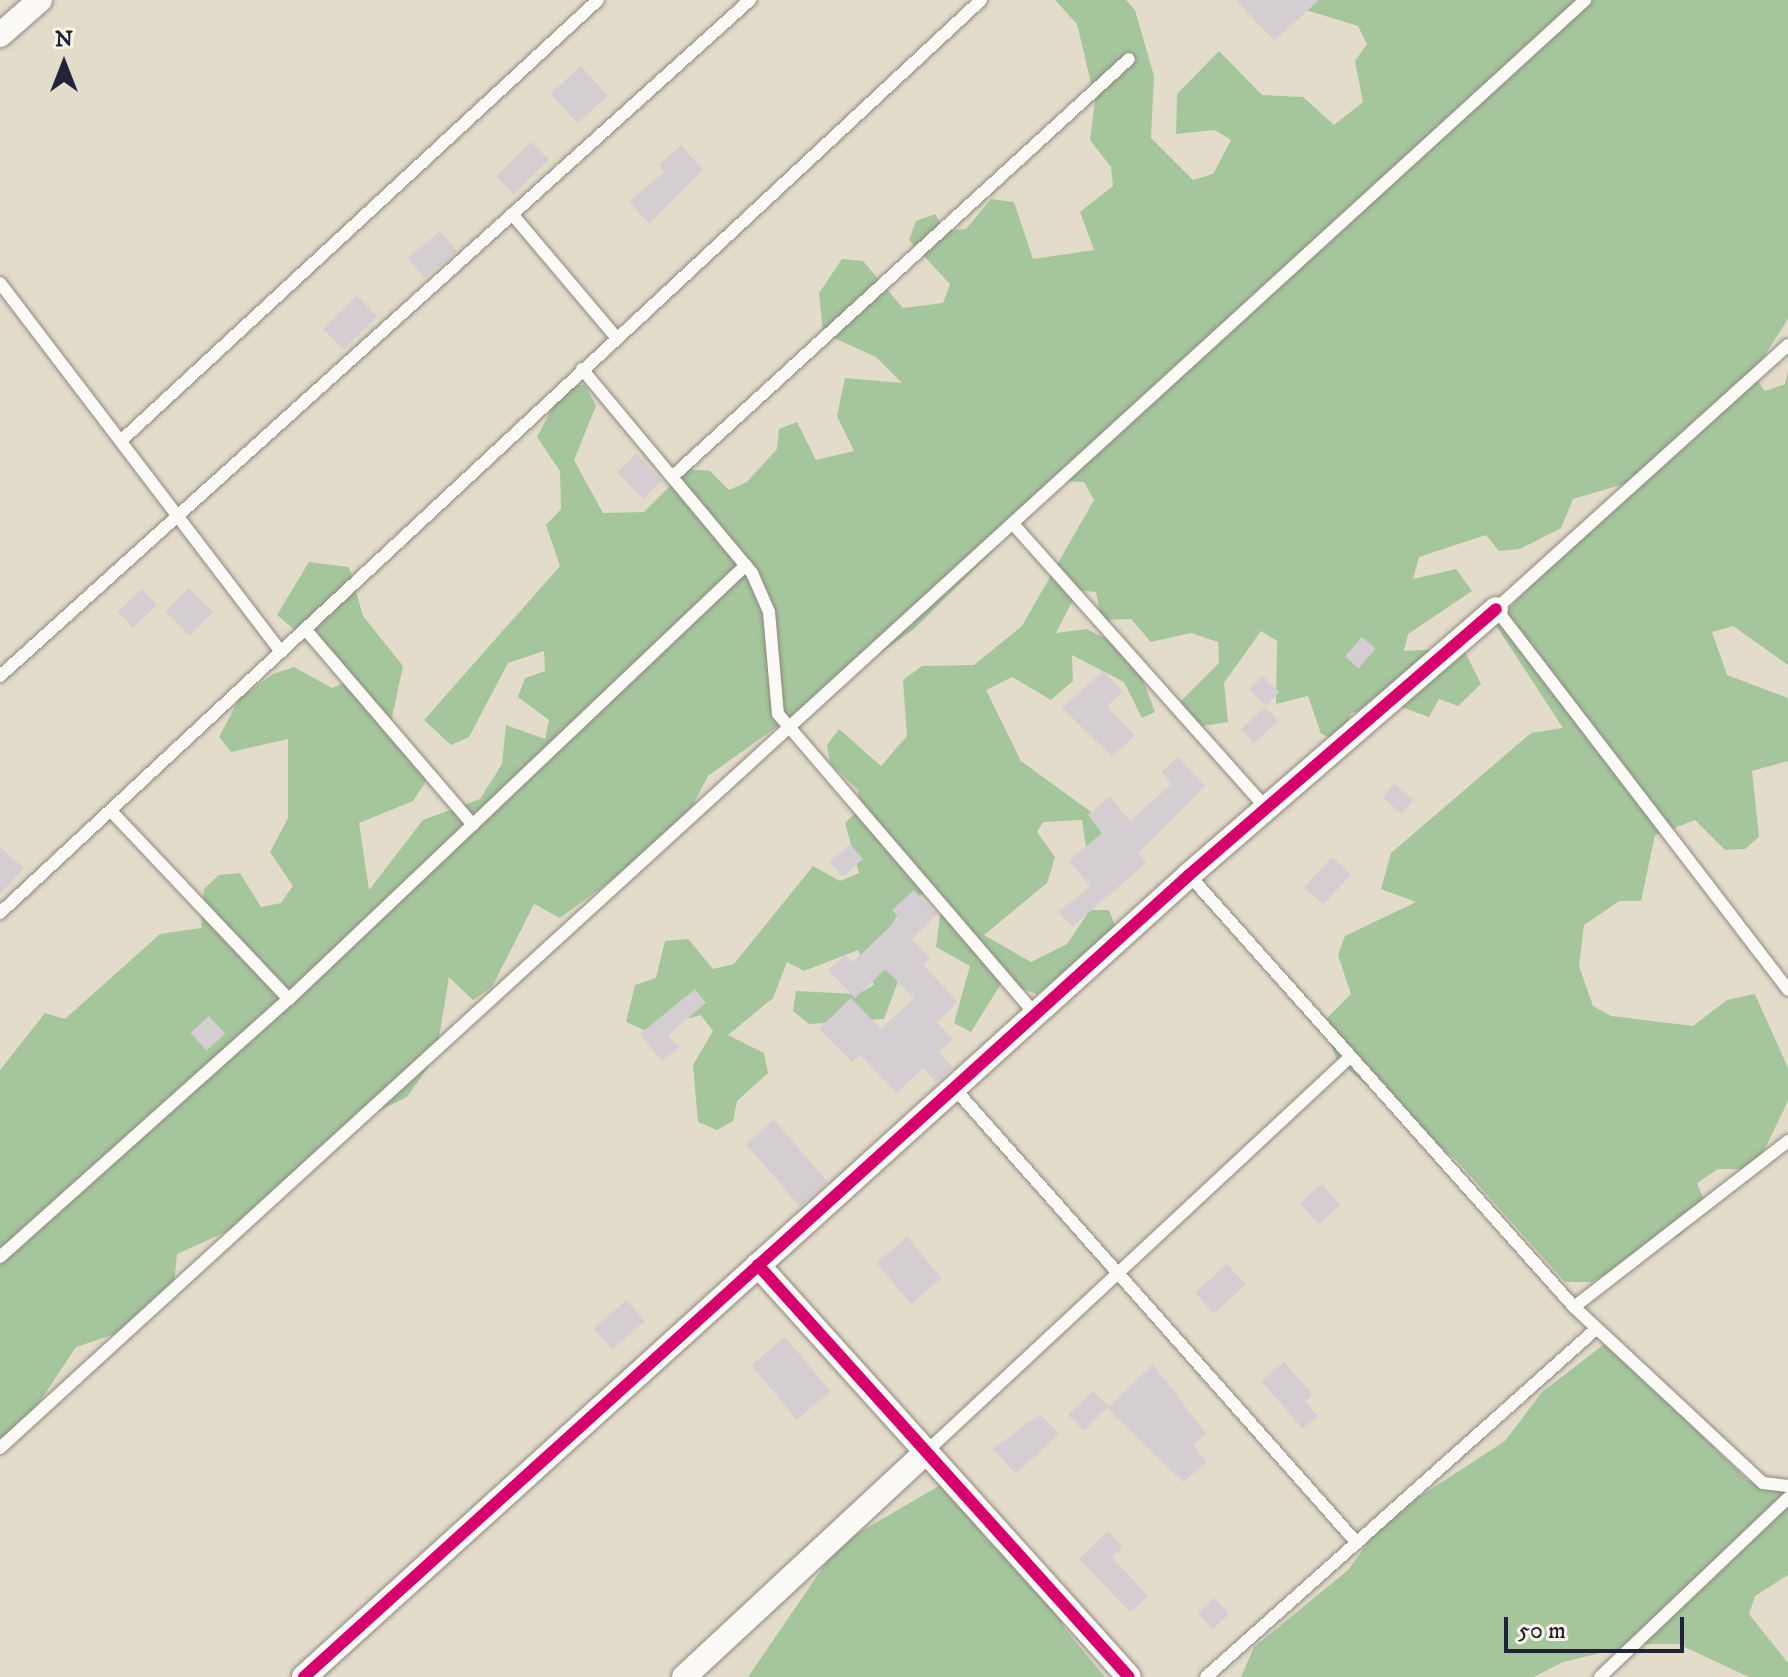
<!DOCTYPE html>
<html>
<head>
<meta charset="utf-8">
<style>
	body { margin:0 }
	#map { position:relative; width:1788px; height:1677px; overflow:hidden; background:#e4dcca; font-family:"IM FELL DW Pica",serif }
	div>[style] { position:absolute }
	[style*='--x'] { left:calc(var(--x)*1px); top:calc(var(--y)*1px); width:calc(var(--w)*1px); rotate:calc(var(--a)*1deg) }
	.forest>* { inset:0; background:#a5c69c }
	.building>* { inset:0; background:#d4cdd2; transform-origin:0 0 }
	.roads { filter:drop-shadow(0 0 2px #8d8883) drop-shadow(0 0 2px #8d8883) }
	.lane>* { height:12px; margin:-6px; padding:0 6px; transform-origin:6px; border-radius:6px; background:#fbfaf7 }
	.street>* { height:24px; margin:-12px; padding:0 12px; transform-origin:12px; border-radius:12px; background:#fbfaf7 }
	.cycleway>* { height:12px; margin:-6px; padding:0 6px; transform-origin:6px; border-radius:6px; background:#d6006c }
	span { translate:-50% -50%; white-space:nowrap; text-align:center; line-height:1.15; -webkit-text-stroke:7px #fcf5e5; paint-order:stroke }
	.north { position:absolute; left:24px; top:24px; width:80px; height:80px; -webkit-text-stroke:6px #fcf5e5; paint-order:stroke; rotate:0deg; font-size:22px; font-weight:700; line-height:32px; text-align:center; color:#22223b }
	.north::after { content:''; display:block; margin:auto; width:28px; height:36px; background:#22223b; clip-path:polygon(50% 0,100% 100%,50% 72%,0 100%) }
	.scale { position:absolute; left:1504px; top:1617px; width:180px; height:36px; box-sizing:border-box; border:4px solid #22223b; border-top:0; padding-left:10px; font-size:24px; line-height:28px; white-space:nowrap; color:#22223b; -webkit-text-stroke:6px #fcf5e5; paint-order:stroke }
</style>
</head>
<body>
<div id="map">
	<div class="forest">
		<div style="clip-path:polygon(1055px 0,1126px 0,1135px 10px,1154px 76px,1151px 138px,1193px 180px,1213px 174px,1231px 140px,1215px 130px,1176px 134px,1177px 94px,1219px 51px,1262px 95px,1303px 97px,1334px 125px,1363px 102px,1355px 61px,1367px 44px,1358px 26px,1306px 10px,1308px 0,1788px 0,1788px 319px,1753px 374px,1765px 391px,1785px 384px,1788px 371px,1788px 665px,1733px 626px,1712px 632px,1727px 675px,1788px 698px,1788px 761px,1752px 771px,1759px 837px,1745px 849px,1725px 850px,1695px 820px,1655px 835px,1641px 901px,1619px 901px,1584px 925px,1579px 966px,1593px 1006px,1611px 1016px,1693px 1026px,1727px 1000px,1755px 994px,1788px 1068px,1788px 1101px,1755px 1169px,1718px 1169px,1697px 1183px,1705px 1202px,1682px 1234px,1592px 1282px,1565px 1282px,1457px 1161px,1337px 1060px,1322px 1023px,1351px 994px,1338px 955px,1345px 936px,1416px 902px,1381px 889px,1391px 853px,1531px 733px,1563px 728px,1495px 624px,1624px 484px,1573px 499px,1561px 528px,1520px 549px,1499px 551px,1486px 535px,1419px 557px,1413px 579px,1456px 569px,1472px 591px,1408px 634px,1404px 651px,1463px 648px,1481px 684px,1458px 706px,1439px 699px,1429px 717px,1393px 704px,1351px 713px,1339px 741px,1321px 734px,1308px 696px,1276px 704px,1277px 641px,1261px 631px,1224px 683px,1228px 722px,1190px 728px,1181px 701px,1219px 663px,1218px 642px,1191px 633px,1151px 642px,1131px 619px,1101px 620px,1096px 592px,1078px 590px,1056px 633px,1087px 629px,1133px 653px,1155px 712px,1142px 718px,1124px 682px,1072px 655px,1073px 681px,1051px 700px,1012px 677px,986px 690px,1021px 761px,1098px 817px,1102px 837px,1086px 847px,1082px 820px,1043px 822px,1037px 832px,1055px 857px,1047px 883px,984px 935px,1031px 962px,1067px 944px,1090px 910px,1109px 910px,1117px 930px,1037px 994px,1002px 982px,971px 1032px,954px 1023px,970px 966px,936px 947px,941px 909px,931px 892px,910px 898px,877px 946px,899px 979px,884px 1019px,809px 1024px,793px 1011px,796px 991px,857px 994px,874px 985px,858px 950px,804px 971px,787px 962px,773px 998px,728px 1035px,764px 1053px,768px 1073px,737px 1101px,733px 1121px,717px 1130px,698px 1122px,693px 1065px,713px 1031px,701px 1015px,644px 1030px,626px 1022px,635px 985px,656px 978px,665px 941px,688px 939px,713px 969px,734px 964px,813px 866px,840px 881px,859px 873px,845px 823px,860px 809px,858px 790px,830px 763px,827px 745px,839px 729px,881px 766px,907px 736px,903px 680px,922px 666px,974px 665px,1022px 626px,1094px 500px,1084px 482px,1063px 481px,914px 629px,708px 776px,680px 830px,560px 918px,534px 904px,492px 987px,473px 1000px,449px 977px,436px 1056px,407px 1097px,374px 1113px,263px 1215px,177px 1254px,174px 1285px,139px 1326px,76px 1347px,17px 1436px,0 1448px,0 1070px,45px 1013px,65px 1019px,160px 934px,201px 928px,204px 889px,219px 875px,240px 873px,261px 907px,281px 903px,293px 886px,270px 852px,288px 818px,288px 739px,231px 752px,219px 737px,239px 699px,273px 674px,294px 667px,332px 688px,353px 679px,277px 615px,309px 562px,349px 567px,363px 616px,403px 666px,391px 722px,434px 769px,413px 801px,359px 823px,369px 890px,423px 820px,480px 799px,502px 764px,506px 725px,545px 739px,549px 720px,518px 697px,525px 678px,545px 671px,544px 651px,508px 663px,469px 737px,451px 745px,424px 720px,560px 566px,546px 525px,561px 509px,560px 471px,537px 437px,565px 384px,585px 385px,596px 406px,574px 460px,603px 513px,644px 512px,687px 469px,710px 471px,729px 490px,747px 482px,777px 449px,779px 429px,797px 422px,816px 460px,854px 451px,837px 416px,845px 378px,902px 383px,876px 357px,823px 333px,819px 293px,842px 259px,863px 261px,903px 308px,943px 303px,950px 284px,909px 240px,916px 221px,935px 214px,945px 231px,966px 229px,991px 199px,1014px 202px,1033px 259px,1094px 250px,1080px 212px,1113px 186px,1111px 167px,1090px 140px,1095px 100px,1077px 24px)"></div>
		<div style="clip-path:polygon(1607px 1342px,1747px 1480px,1788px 1489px,1788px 1575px,1755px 1596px,1749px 1614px,1788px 1663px,1788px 1677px,1749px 1677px,1678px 1644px,1638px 1644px,1563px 1662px,1534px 1677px,1241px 1677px,1254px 1647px,1348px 1570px,1385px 1519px,1505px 1441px,1542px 1392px)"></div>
		<div style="clip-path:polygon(946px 1482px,987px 1540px,1050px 1592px,1065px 1629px,1105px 1677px,748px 1677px,839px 1544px)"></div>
	</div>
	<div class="building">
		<div style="clip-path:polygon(1236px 0,1319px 0,1274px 41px)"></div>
		<div style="left:581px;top:66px;width:40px;height:41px;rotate:48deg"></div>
		<div style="left:531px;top:142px;width:25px;height:49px;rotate:45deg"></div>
		<div style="clip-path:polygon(681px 145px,703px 170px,649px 224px,629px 201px,665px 172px,659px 165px)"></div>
		<div style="left:440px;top:231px;width:26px;height:42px;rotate:50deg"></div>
		<div style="left:357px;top:296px;width:29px;height:47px;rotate:46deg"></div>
		<div style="left:636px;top:454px;width:37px;height:26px;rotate:46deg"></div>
		<div style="left:189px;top:588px;width:34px;height:33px;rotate:45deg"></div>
		<div style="left:142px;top:589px;width:22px;height:33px;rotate:47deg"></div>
		<div style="left:1362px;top:637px;width:18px;height:26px;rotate:41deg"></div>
		<div style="clip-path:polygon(1103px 671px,1123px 692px,1107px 706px,1135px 736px,1112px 756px,1062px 708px)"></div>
		<div style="left:1263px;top:676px;width:23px;height:19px;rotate:45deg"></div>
		<div style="left:1265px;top:707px;width:19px;height:33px;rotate:47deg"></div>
		<div style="clip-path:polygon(1178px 757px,1205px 786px,1138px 853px,1146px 863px,1072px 927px,1059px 912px,1090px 886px,1069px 861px,1102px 833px,1088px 815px,1110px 797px,1130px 821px,1172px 784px,1161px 772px)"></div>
		<div style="left:1394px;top:784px;width:25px;height:18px;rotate:40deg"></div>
		<div style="left:850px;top:844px;width:20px;height:27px;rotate:49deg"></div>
		<div style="clip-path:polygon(0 847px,24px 868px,0 894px)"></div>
		<div style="left:1332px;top:857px;width:26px;height:41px;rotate:43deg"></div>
		<div style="clip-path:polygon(914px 890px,937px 915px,912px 939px,930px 958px,923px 965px,958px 1002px,937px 1022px,953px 1039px,939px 1052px,953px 1067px,936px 1082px,923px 1068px,897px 1093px,860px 1055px,852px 1062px,819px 1029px,851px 998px,881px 1029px,914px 998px,885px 969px,855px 998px,828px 970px,845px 955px,853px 962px,899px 918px,892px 910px)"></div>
		<div style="clip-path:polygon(695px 989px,706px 1003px,668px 1035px,679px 1047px,662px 1061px,640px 1034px)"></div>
		<div style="left:209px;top:1016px;width:24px;height:25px;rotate:48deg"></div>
		<div style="left:774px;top:1120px;width:82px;height:37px;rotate:49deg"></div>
		<div style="left:1322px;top:1184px;width:28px;height:29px;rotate:49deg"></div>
		<div style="left:907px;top:1237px;width:54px;height:40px;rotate:50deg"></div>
		<div style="left:1227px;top:1264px;width:28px;height:43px;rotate:48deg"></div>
		<div style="left:626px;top:1300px;width:28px;height:43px;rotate:48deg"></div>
		<div style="left:785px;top:1337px;width:71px;height:44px;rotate:50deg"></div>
		<div style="clip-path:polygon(1284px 1362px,1313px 1395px,1305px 1401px,1318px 1416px,1303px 1429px,1261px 1381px)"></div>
		<div style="clip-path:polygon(1153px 1364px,1206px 1434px,1193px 1445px,1207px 1462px,1183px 1482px,1107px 1408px,1084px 1431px,1068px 1415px,1093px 1391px,1109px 1407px)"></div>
		<div style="clip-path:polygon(1040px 1414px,1059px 1434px,1016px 1474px,993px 1449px)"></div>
		<div style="clip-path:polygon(1108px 1531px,1123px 1547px,1112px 1557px,1148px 1596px,1130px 1612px,1079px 1559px)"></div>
		<div style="left:1214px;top:1598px;width:22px;height:22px;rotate:47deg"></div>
	</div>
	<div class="roads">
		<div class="lane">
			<div style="--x:512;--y:214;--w:161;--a:49.8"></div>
			<div style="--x:0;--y:283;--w:464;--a:52.7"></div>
			<div style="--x:1788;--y:345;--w:394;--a:137.9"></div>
			<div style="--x:1496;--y:609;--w:480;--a:52.5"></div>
			<div style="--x:582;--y:369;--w:266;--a:50.2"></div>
			<div style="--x:752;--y:573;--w:43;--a:66.4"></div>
			<div style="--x:769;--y:612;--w:102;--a:85"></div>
			<div style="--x:778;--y:714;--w:395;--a:49.4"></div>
			<div style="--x:124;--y:438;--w:645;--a:-42.74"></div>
			<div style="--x:672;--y:477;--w:619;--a:-42.45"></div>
			<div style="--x:1014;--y:525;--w:379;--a:48.3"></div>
			<div style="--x:305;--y:629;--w:258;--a:49.4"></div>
			<div style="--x:0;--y:676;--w:1010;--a:-42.03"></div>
			<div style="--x:111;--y:811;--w:259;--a:46.6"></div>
			<div style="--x:1189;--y:875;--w:579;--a:48.29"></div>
			<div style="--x:1574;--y:1307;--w:258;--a:43"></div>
			<div style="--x:1763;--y:1483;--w:25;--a:7"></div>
			<div style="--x:0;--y:913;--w:1340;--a:-42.94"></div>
			<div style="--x:954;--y:1088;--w:608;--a:48.47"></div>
			<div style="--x:0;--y:1257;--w:387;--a:-41.8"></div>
			<div style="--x:289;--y:999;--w:630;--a:-43.52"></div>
			<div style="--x:1574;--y:1307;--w:271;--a:-37.8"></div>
			<div style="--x:0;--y:1448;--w:2147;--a:-42.41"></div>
			<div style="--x:927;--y:1451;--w:579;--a:-42.97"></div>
			<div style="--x:1206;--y:1677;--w:523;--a:-41.74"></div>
			<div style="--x:1600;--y:1677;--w:260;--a:-43.6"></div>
		</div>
		<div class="street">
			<div style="--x:0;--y:35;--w:53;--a:-41.2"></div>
			<div style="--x:758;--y:1265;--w:554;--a:48"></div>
			<div style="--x:304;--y:1677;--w:1194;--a:-42.18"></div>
			<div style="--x:1189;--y:875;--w:406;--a:-40.9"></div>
			<div style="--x:684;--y:1677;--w:332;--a:-42.9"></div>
		</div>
	</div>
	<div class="cycleway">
		<div style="--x:758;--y:1265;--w:554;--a:48"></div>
		<div style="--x:304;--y:1677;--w:1194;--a:-42.18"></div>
		<div style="--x:1189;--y:875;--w:406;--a:-40.9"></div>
	</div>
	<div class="north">N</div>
	<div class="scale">50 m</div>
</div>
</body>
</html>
